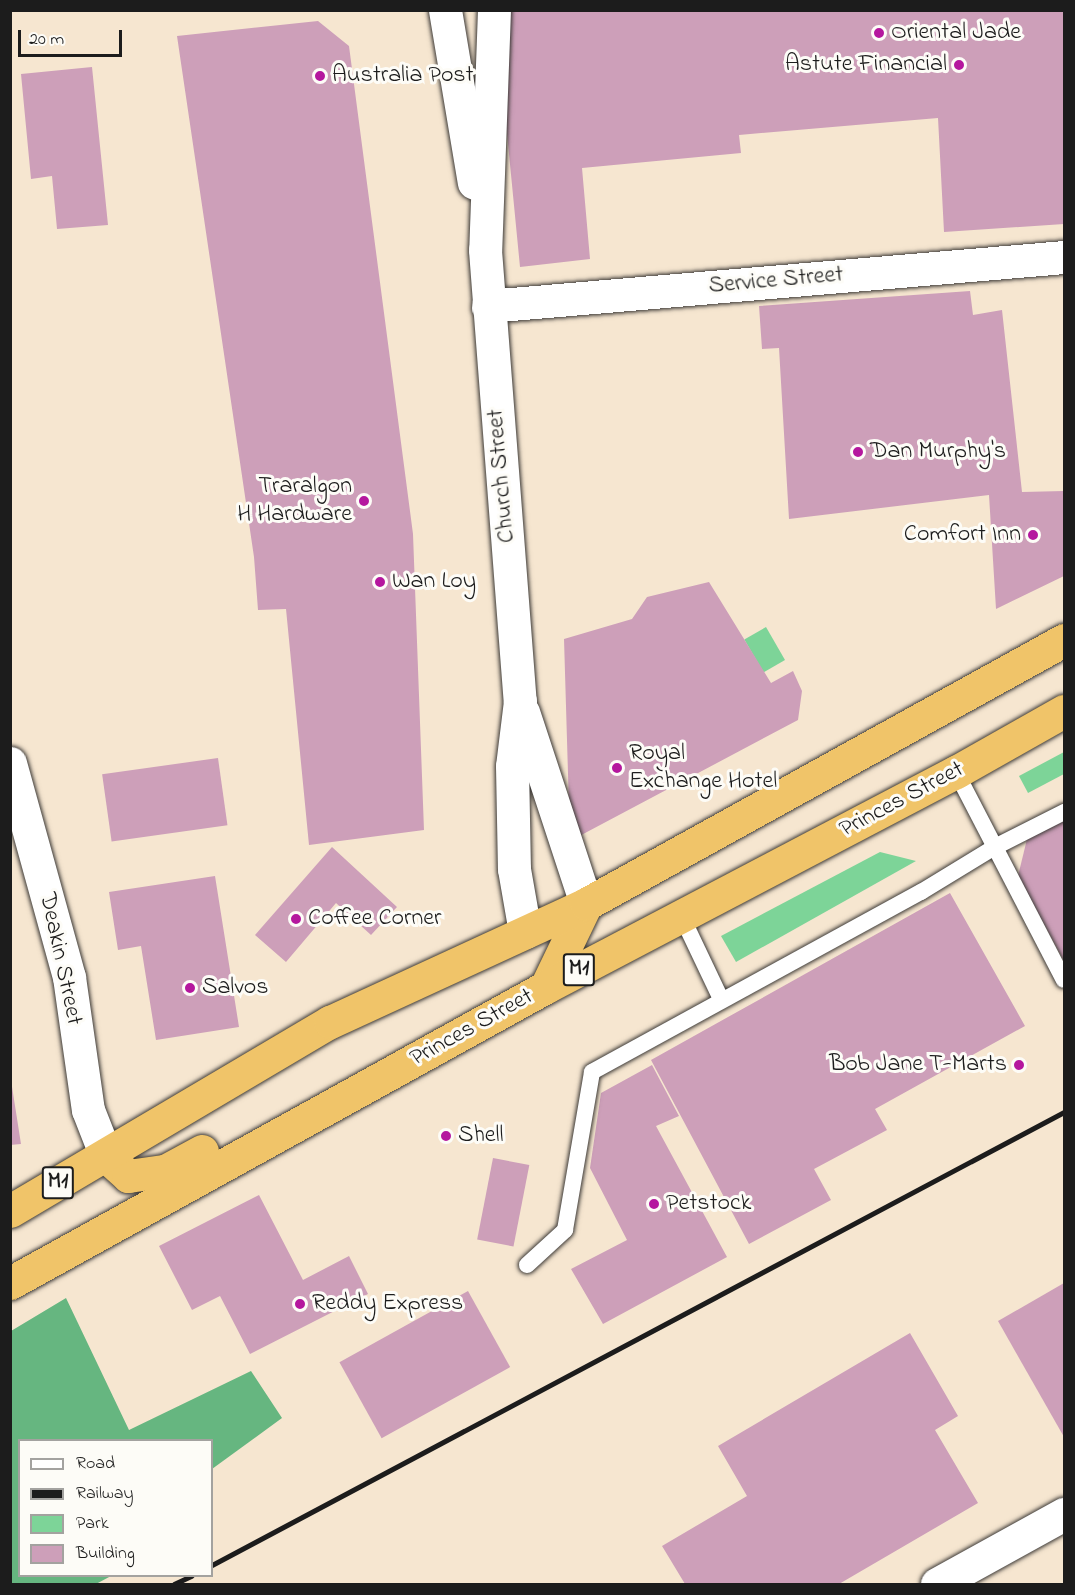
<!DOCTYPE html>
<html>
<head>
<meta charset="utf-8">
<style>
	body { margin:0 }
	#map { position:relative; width:1075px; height:1595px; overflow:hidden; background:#f6e6d0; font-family:"Indie Flower",sans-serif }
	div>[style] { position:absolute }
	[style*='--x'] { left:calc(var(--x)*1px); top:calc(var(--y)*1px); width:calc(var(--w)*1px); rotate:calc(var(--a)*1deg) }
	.green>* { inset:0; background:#7dd498; transform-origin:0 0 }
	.forest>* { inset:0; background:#66b680 }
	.building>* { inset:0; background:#cd9fb9; transform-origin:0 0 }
	.roads { filter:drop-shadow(0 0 2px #3d3a37) drop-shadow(0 0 2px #3d3a37) }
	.lane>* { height:16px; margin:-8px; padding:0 8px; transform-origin:8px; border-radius:8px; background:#fff }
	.street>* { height:33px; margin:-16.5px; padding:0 16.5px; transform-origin:16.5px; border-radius:16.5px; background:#fff }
	.highway>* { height:33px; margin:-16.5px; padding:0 16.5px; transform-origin:16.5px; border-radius:16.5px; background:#f0c469 }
	.rail>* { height:4.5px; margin:-2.25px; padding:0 2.25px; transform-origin:2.25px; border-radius:2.25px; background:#1c1c1c }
	.dots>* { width:16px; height:16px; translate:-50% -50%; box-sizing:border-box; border:3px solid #fdfcf7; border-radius:50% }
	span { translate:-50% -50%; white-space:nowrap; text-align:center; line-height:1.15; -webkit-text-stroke:6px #fdfcf7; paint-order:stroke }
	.shield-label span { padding:2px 4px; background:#fdfcf7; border:2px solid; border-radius:4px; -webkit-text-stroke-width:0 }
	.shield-label { font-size:22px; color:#1c1c1c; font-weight:700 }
	.poi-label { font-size:24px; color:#1c1c1c }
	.left { translate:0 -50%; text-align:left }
	.right { translate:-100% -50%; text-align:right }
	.street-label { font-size:24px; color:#1c1c1c }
	.frame { position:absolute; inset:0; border:12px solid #1c1c1c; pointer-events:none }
	.legend { position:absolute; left:18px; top:1439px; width:195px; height:138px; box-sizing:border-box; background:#fdfcf7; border:2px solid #a3a29f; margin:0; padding:8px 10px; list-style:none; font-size:18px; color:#1c1c1c }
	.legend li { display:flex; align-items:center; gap:12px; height:30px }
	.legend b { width:30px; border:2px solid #a3a29f }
	.scale { position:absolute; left:18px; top:30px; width:104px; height:27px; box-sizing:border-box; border:3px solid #1c1c1c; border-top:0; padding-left:8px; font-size:18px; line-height:21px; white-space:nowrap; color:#1c1c1c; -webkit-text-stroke:4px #fdfcf7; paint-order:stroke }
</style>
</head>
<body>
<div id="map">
	<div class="green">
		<div style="left:766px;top:627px;width:38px;height:25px;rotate:60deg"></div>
		<div style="clip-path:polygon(1064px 752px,1064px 774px,1028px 793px,1019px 776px)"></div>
		<div style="clip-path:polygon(880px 852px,916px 861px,736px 962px,721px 936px)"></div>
	</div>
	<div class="forest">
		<div style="clip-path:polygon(66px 1298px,129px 1430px,251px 1371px,282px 1418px,212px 1469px,212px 1440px,20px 1440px,20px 1576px,111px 1576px,96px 1584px,11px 1584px,11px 1331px)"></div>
	</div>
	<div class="building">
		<div style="clip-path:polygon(495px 10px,1064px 10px,1064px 224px,944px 232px,938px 118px,739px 135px,741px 153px,582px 168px,590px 259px,520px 267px)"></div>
		<div style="clip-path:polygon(318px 21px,349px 46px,413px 534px,424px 830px,309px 845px,286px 609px,258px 610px,254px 557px,177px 36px)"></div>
		<div style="clip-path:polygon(92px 67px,108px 225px,57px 229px,52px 176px,31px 179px,21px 74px)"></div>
		<div style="clip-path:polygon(970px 291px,973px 315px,1002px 310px,1022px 492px,1064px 491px,1064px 576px,996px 609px,989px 495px,789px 519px,779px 348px,762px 349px,759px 306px)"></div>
		<div style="clip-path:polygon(709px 582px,771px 683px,793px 671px,802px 691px,798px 720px,570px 841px,564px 639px,632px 619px,647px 597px)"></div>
		<div style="left:218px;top:758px;width:68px;height:117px;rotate:82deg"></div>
		<div style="clip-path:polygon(1064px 818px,1064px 961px,1018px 876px,1027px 839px)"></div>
		<div style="clip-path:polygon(332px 847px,397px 907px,371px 935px,336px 903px,286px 962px,255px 935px)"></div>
		<div style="clip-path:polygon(215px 876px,239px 1027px,156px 1040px,141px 946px,118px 950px,109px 892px)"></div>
		<div style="clip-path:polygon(950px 893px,1025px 1026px,875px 1109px,887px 1130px,814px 1169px,831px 1200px,749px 1244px,651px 1060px)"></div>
		<div style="clip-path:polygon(652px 1065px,679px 1116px,656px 1126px,727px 1257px,603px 1324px,571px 1269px,627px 1240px,590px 1168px,601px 1093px)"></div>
		<div style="clip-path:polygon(10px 1074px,21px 1144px,10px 1145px)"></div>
		<div style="left:493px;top:1158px;width:37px;height:83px;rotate:11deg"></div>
		<div style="clip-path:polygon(259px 1195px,303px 1280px,349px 1256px,368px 1294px,250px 1354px,220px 1296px,192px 1310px,159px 1246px)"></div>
		<div style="clip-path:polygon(1064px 1283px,1064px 1437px,998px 1321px)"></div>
		<div style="left:468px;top:1291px;width:87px;height:147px;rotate:61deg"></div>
		<div style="clip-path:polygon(910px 1333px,958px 1416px,935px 1430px,978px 1503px,839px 1584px,685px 1584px,662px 1546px,747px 1496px,718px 1446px)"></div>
	</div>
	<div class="roads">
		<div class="lane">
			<div style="--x:956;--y:772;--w:234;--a:62.6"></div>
			<div style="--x:682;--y:917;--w:91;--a:64.6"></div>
			<div style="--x:527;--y:1265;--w:52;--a:-42.6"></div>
			<div style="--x:565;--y:1230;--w:160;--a:-80.3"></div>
			<div style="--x:592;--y:1072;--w:375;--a:-28.7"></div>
			<div style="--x:921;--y:892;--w:84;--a:-31.4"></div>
			<div style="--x:993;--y:848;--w:80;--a:-26.9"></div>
		</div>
		<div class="street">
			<div style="--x:445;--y:10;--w:175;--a:80.5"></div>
			<div style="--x:494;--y:10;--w:240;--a:92.1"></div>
			<div style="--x:485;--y:250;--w:452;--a:85.6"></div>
			<div style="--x:520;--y:701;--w:65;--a:97"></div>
			<div style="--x:512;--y:766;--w:103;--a:88.9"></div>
			<div style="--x:514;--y:869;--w:64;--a:80.1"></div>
			<div style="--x:488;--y:306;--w:578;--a:-4.86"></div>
			<div style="--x:523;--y:712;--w:202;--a:71.8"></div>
			<div style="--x:10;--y:763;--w:222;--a:74.6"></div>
			<div style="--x:69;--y:977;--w:134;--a:81.9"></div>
			<div style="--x:88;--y:1110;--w:49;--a:68.6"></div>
			<div style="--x:937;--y:1584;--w:145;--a:-28.9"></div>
		</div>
		<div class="highway">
			<div style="--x:546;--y:987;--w:92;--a:-64.3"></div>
			<div style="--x:106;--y:1156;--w:30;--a:42"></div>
			<div style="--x:128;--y:1176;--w:37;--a:-8"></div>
			<div style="--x:165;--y:1171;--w:42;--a:-28.4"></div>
			<div style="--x:10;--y:1211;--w:372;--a:-30.6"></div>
			<div style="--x:330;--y:1022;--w:282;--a:-24.7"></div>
			<div style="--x:586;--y:904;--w:546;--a:-28.91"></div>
			<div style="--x:10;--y:1283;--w:612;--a:-28.91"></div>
			<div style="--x:546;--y:987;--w:463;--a:-27.7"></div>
			<div style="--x:956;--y:772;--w:124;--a:-29.5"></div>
		</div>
	</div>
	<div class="rail">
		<div style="--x:212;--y:1565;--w:965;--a:-28"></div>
		<div style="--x:174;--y:1584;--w:19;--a:-25"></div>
	</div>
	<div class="dots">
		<div style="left:879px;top:33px;background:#b5179e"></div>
		<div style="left:959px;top:65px;background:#b5179e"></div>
		<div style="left:320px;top:76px;background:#b5179e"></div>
		<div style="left:858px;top:452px;background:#b5179e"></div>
		<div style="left:364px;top:501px;background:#b5179e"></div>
		<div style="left:1033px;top:535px;background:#b5179e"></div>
		<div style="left:380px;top:582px;background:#b5179e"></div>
		<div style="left:617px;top:768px;background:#b5179e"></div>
		<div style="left:296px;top:919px;background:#b5179e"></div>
		<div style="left:190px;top:988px;background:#b5179e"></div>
		<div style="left:1019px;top:1065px;background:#b5179e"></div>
		<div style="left:446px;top:1136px;background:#b5179e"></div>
		<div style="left:654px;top:1204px;background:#b5179e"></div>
		<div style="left:300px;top:1304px;background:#b5179e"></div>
	</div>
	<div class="shield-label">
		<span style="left:579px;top:970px">M1</span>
		<span style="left:58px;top:1183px">M1</span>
	</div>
	<div class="poi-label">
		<span class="left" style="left:891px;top:33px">Oriental Jade</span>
		<span class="right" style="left:947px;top:65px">Astute Financial</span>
		<span class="left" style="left:332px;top:76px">Australia Post</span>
		<span class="left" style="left:870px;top:452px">Dan Murphy's</span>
		<span class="right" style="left:352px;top:501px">Traralgon<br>H Hardware</span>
		<span class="right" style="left:1021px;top:535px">Comfort Inn</span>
		<span class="left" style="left:392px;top:582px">Wan Loy</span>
		<span class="left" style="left:629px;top:768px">Royal<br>Exchange Hotel</span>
		<span class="left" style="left:308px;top:919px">Coffee Corner</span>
		<span class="left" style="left:202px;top:988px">Salvos</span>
		<span class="right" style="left:1007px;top:1065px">Bob Jane T-Marts</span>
		<span class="left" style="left:458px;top:1136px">Shell</span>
		<span class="left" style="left:666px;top:1204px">Petstock</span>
		<span class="left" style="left:312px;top:1304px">Reddy Express</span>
	</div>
	<div class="street-label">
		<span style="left:776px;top:281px;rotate:-5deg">Service Street</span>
		<span style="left:502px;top:476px;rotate:-95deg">Church Street</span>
		<span style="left:902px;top:800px;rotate:-28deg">Princes Street</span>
		<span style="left:60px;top:959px;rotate:78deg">Deakin Street</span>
		<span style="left:472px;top:1028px;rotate:-29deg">Princes Street</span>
	</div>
	<div class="frame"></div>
	<ul class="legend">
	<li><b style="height:8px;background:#fff"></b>Road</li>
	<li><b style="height:8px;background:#1c1c1c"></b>Railway</li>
	<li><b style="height:16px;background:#7dd498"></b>Park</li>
	<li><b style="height:16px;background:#cd9fb9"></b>Building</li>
	</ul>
	<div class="scale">20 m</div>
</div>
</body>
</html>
